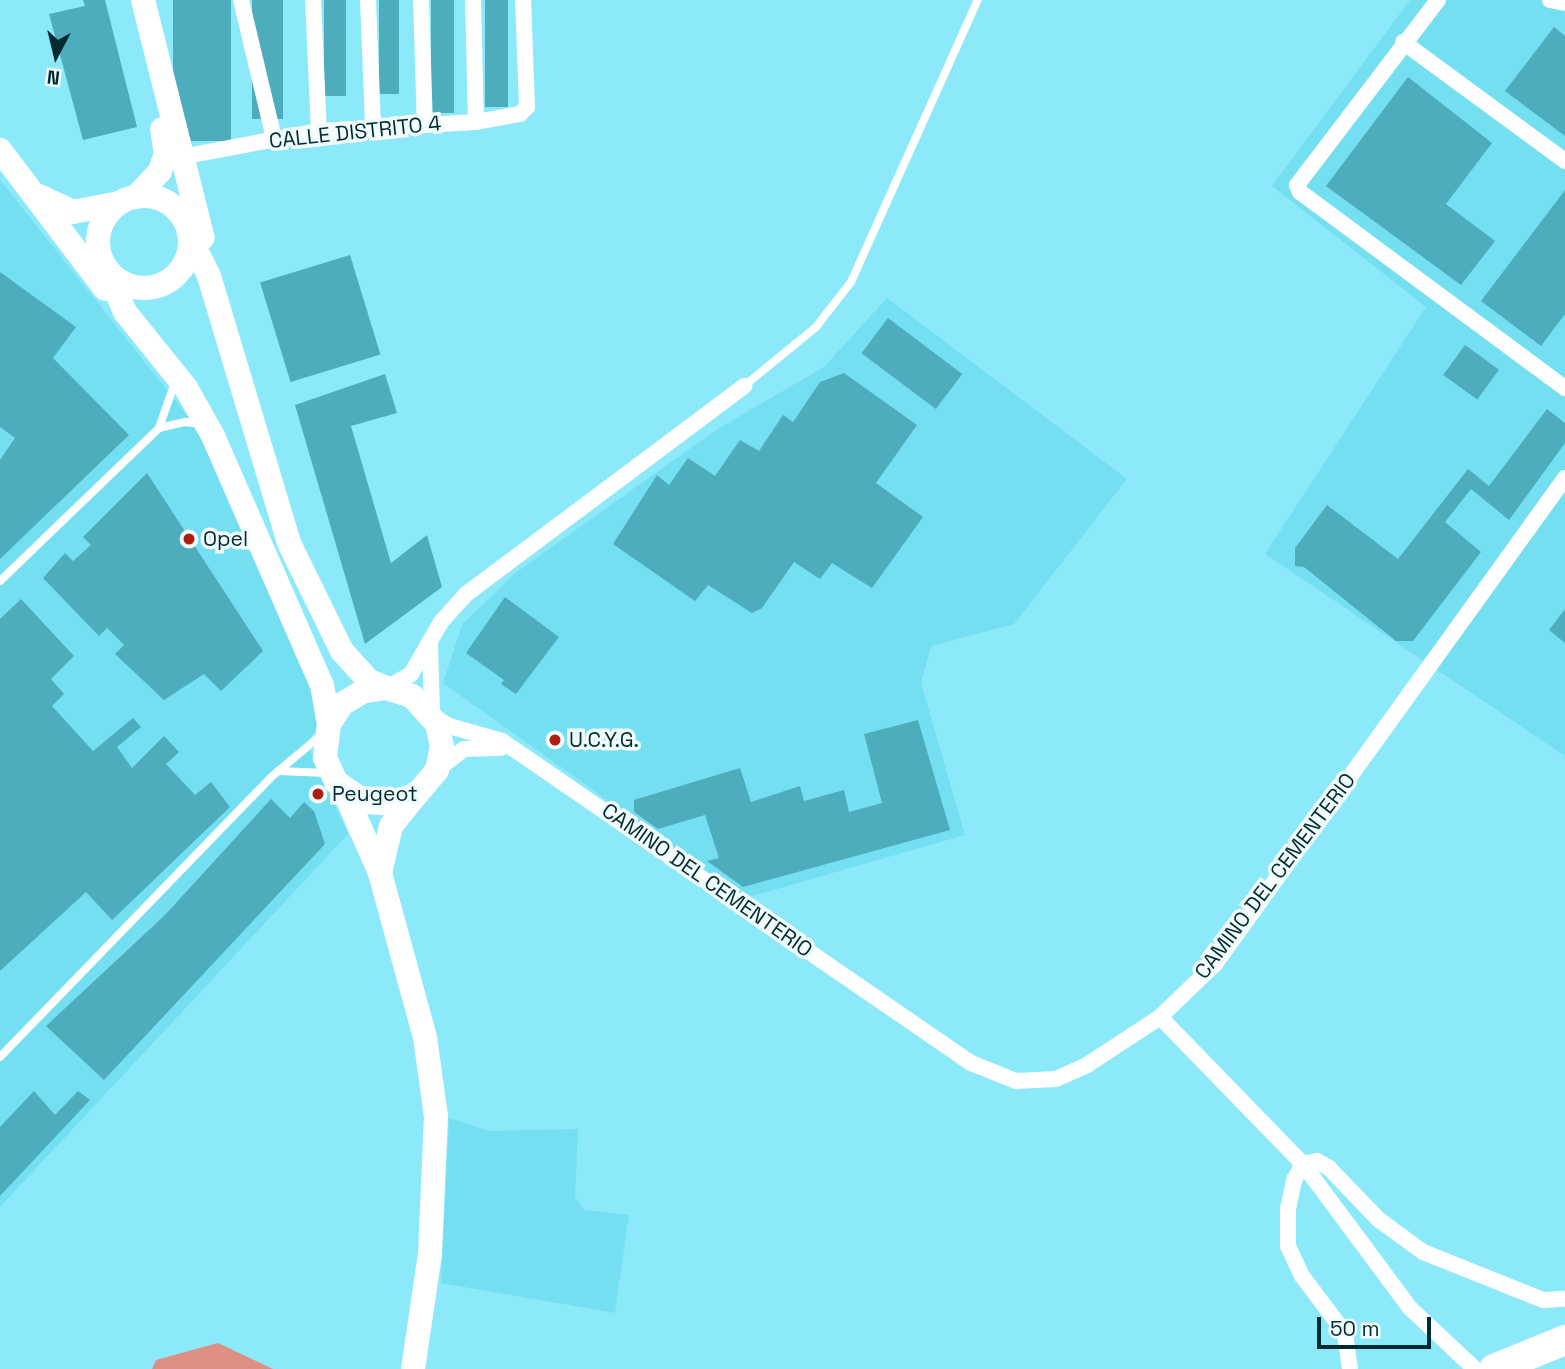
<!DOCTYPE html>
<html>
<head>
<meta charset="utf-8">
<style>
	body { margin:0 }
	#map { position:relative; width:1565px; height:1369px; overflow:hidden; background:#8ce9fa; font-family:"Space Grotesk",sans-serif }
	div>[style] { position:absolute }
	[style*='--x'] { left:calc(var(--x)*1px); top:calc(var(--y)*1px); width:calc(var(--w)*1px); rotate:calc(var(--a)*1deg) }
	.built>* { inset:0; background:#74dff1 }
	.green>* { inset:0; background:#dd8f82 }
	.building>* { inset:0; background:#4eadbd; transform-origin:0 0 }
	.lane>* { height:8px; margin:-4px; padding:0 4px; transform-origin:4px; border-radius:4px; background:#fff }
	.street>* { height:16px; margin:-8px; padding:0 8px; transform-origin:8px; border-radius:8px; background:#fff }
	.primary>* { height:24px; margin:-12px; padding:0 12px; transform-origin:12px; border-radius:12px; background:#fff }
	.primary>.ring { margin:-12px; padding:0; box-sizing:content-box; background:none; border:24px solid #fff; border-radius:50% }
	.highway>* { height:30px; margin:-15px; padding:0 15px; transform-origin:15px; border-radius:15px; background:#fff }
	.dots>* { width:19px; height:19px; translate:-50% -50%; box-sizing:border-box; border:4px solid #f2fbfc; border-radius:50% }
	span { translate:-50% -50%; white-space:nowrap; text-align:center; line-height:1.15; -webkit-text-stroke:7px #f2fbfc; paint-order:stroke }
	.street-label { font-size:21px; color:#002b31 }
	.poi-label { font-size:21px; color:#002b31 }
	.left { translate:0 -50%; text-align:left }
	.north { position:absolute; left:21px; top:21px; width:70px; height:70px; -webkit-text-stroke:5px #f2fbfc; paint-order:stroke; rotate:187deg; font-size:19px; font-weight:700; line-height:28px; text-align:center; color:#002b31 }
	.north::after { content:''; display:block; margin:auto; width:24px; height:32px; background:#002b31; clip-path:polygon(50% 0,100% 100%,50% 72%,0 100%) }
	.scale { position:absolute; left:1317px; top:1317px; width:114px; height:32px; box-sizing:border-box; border:4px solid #002b31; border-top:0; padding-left:9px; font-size:21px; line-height:24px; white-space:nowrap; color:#002b31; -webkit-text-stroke:5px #f2fbfc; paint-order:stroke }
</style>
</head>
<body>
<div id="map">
	<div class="built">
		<div style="clip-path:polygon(1410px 0,1565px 0,1565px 756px,1265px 554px,1426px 307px,1272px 186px)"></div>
		<div style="clip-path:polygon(0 180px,202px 434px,316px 693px,318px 725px,307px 744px,348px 834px,0 1207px)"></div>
		<div style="clip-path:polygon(887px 298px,1127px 479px,1014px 624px,931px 646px,921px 683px,965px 835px,745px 898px,443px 683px,462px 625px,514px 574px,716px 430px,824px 367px)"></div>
		<div style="clip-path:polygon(449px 1118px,489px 1131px,578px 1129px,575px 1197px,584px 1210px,629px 1215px,615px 1313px,441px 1283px)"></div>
	</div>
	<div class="green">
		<div style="clip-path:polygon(218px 1343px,273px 1369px,152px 1369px,156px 1360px)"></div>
	</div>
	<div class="building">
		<div style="clip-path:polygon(83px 0,105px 0,137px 127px,83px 140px,49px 14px,85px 6px)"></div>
		<div style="left:173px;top:0;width:58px;height:141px"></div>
		<div style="left:252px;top:0;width:31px;height:119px"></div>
		<div style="left:324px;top:0;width:22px;height:96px"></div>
		<div style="left:379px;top:0;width:20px;height:94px"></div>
		<div style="left:431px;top:0;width:23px;height:113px"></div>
		<div style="left:485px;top:0;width:23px;height:107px"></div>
		<div style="clip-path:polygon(1554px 27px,1565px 36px,1565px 136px,1505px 91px)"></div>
		<div style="clip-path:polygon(1408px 77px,1492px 143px,1446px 204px,1495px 241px,1461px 285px,1326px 186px)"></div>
		<div style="clip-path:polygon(1565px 190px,1565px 314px,1541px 346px,1481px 301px)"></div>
		<div style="left:350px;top:255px;width:104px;height:94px;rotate:73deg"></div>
		<div style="clip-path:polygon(0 272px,76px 327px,53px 358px,129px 435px,0 559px,0 460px,15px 438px,0 427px)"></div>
		<div style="left:888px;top:318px;width:93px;height:44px;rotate:37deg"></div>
		<div style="left:1465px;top:345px;width:42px;height:37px;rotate:36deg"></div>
		<div style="clip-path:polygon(844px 373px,917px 425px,876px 483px,923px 517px,872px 588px,832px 563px,820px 579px,794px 562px,762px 608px,752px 613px,708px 585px,695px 601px,613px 544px,657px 475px,669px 485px,688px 458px,715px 476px,740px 440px,759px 451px,783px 415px,793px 422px,820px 382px)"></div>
		<div style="clip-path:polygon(385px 374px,397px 413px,351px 426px,391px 563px,427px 535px,442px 587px,365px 644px,295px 405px)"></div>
		<div style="clip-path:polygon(1547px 409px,1565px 423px,1565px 443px,1509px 520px,1471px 489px,1445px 522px,1481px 552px,1413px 641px,1396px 641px,1304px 567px,1295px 566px,1295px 548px,1327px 505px,1398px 559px,1468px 469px,1489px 486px)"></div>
		<div style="clip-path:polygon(147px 473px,263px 651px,221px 691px,204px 674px,164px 700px,115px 654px,124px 645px,107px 628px,99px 636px,43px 578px,65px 553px,73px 561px,91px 545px,83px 537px)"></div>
		<div style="clip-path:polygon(505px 597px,559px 637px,516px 694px,501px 684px,504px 680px,466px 653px)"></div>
		<div style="clip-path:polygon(21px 599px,74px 656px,51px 679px,64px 694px,52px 706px,93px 751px,133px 718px,141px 727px,117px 747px,132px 768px,164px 736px,179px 752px,166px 764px,195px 795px,211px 782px,230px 807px,112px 920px,86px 892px,0 971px,0 619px)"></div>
		<div style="clip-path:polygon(1565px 609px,1565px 643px,1549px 630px)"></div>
		<div style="clip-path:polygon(918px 720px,950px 830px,743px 887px,707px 861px,719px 858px,705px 815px,658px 829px,634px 812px,634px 800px,740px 768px,751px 802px,800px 786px,804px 801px,844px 790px,849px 812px,882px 803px,864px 734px)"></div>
		<div style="clip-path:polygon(271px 799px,290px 818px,304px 802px,314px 811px,325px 844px,104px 1080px,46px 1026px,165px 915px)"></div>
		<div style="clip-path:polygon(34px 1091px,55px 1115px,78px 1091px,90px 1100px,0 1196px,0 1127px)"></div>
	</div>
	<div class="lane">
		<div style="--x:744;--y:386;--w:93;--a:-39.3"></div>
		<div style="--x:816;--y:327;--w:57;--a:-52.1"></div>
		<div style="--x:851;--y:282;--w:309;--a:-65.8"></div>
		<div style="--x:159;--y:428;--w:27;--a:-13"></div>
		<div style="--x:185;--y:422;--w:16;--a:7"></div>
		<div style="--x:0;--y:581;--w:221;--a:-43.9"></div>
		<div style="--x:159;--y:428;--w:49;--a:-70.8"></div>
		<div style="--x:278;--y:771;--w:49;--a:2.3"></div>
		<div style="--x:0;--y:1057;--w:388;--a:-45.9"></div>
		<div style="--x:270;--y:778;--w:65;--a:-40"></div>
	</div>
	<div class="street">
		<div style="--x:241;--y:0;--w:143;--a:76.6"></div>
		<div style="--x:313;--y:0;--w:131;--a:87.4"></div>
		<div style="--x:368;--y:0;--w:126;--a:87.7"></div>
		<div style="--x:421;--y:0;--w:124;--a:88.2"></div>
		<div style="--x:473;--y:0;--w:122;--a:88.6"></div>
		<div style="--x:1438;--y:0;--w:233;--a:127.3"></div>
		<div style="--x:1297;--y:185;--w:8;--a:67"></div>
		<div style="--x:1300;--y:192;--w:330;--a:36.5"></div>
		<div style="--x:1550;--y:0;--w:15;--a:11"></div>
		<div style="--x:1403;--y:42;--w:201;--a:36.3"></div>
		<div style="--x:181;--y:157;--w:140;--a:-10.7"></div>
		<div style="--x:319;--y:131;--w:157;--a:-3.3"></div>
		<div style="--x:476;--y:122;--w:45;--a:-10.3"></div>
		<div style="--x:520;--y:114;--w:10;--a:-45"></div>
		<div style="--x:527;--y:107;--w:107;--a:-92.1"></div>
		<div style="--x:430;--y:645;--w:69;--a:88.3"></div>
		<div style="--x:387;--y:688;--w:28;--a:-30"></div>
		<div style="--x:411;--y:674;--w:60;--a:-60"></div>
		<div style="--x:441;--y:622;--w:36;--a:-48"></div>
		<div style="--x:465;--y:595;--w:349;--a:-36.8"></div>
		<div style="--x:432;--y:716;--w:20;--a:30"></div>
		<div style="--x:449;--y:726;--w:55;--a:15.8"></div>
		<div style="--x:502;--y:741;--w:569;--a:34.47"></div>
		<div style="--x:971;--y:1063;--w:48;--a:21.8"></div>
		<div style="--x:1016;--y:1081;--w:40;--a:-2.9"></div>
		<div style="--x:1056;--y:1079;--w:34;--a:-24"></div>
		<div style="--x:1087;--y:1065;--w:87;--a:-33.3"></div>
		<div style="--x:1160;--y:1017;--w:76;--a:-43.9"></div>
		<div style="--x:1215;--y:964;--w:599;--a:-54.24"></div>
		<div style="--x:437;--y:770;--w:34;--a:-38"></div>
		<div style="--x:464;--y:749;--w:37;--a:-2"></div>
		<div style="--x:1160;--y:1017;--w:205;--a:45.8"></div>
		<div style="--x:1303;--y:1164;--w:179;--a:53.4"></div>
		<div style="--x:1410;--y:1308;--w:89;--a:43.2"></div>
		<div style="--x:1350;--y:1369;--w:36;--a:-98"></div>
		<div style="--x:1345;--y:1333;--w:71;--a:-127"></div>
		<div style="--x:1302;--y:1276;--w:33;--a:-115"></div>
		<div style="--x:1288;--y:1246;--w:37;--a:-90"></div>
		<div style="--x:1288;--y:1209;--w:30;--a:-78"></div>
		<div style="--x:1294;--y:1180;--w:18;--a:-61"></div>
		<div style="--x:1303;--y:1164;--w:14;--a:-12"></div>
		<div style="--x:1317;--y:1161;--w:14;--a:30"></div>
		<div style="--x:1329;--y:1168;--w:71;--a:46.1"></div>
		<div style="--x:1378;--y:1219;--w:56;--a:36.3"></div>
		<div style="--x:1423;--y:1252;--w:129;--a:21.8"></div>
		<div style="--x:1543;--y:1300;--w:22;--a:-3"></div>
	</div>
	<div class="primary">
		<div style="--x:143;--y:0;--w:245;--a:75.9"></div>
		<div style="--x:0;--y:150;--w:174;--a:52.9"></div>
		<div style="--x:39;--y:196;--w:38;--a:25"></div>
		<div style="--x:73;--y:212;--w:47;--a:-11.1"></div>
		<div class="ring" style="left:98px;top:196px;width:68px;height:68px"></div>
		<div style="--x:136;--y:197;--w:35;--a:-47"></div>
		<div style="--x:160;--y:171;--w:18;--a:-71"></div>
		<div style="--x:166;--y:154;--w:25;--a:-99"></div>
		<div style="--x:190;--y:238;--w:42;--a:63.4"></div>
		<div style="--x:209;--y:276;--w:279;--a:73.3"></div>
		<div style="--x:289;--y:543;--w:120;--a:63.9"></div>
		<div style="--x:342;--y:651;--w:40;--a:48"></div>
		<div style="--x:369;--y:681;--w:18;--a:22"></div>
		<div style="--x:107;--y:269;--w:47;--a:67.3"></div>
		<div style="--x:125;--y:312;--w:97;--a:51.2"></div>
		<div style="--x:186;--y:388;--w:55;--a:60.6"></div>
		<div style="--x:213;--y:436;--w:272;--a:66.4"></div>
		<div style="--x:322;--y:685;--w:40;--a:80"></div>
		<div style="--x:329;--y:724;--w:34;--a:97"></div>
		<div style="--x:325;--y:758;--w:26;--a:65"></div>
		<div style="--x:336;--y:782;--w:36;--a:34"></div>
		<div style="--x:366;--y:802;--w:26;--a:4"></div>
		<div style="--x:392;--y:804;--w:27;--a:-22"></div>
		<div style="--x:417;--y:794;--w:31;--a:-50"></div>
		<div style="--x:437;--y:770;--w:24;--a:-78"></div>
		<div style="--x:442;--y:747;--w:24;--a:-102"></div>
		<div style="--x:437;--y:724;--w:38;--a:-132"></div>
		<div style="--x:412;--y:696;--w:27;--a:-163"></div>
		<div style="--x:386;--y:688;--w:24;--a:171"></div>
		<div style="--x:362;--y:692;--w:23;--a:149"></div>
		<div style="--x:342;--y:704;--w:24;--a:123"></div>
		<div style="--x:343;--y:789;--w:92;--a:66.2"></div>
		<div style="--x:380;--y:873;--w:170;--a:74.7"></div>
		<div style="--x:425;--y:1037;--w:80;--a:82.1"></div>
		<div style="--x:436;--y:1116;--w:138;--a:92.5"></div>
		<div style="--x:430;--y:1254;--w:116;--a:98.4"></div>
		<div style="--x:380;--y:873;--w:48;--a:-76.8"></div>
		<div style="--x:391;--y:826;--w:38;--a:-51"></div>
	</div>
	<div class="highway">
		<div style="--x:1494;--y:1369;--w:77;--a:-22.2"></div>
	</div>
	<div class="dots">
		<div style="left:189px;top:539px;background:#ae1f11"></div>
		<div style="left:555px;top:740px;background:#ae1f11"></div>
		<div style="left:318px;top:794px;background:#ae1f11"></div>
	</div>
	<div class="street-label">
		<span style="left:355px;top:132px;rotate:-6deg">CALLE DISTRITO 4</span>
		<span style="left:1275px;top:876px;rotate:-53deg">CAMINO DEL CEMENTERIO</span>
		<span style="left:707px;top:880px;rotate:35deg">CAMINO DEL CEMENTERIO</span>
	</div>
	<div class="poi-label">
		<span class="left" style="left:203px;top:539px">Opel</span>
		<span class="left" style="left:569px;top:740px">U.C.Y.G.</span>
		<span class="left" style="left:332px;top:794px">Peugeot</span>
	</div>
	<div class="north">N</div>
	<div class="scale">50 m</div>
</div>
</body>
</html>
